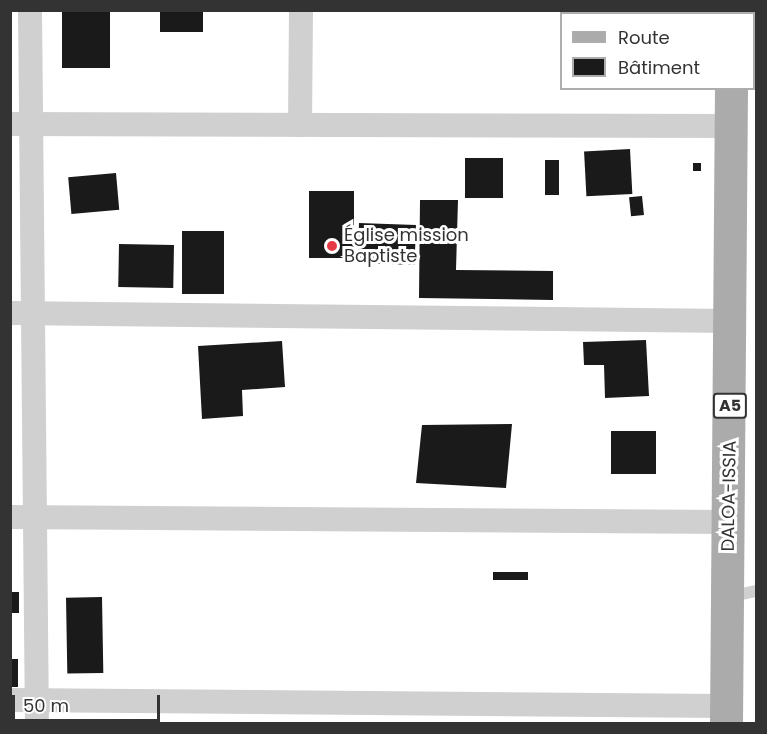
<!DOCTYPE html>
<html>
<head>
<meta charset="utf-8">
<style>
	body { margin:0 }
	#map { position:relative; width:767px; height:734px; overflow:hidden; background:#fff; font-family:Poppins,sans-serif }
	div>[style] { position:absolute }
	[style*='--x'] { left:calc(var(--x)*1px); top:calc(var(--y)*1px); width:calc(var(--w)*1px); rotate:calc(var(--a)*1deg) }
	.building>* { inset:0; background:#1a1a1a; transform-origin:0 0 }
	.lane>* { height:12px; margin:-6px; padding:0 6px; transform-origin:6px; border-radius:6px; background:#d0d0d0 }
	.street>* { height:24px; margin:-12px; padding:0 12px; transform-origin:12px; border-radius:12px; background:#d0d0d0 }
	.primary>* { height:33px; margin:-16.5px; padding:0 16.5px; transform-origin:16.5px; border-radius:16.5px; background:#ababab }
	.dots>* { width:16px; height:16px; translate:-50% -50%; box-sizing:border-box; border:3px solid #fff; border-radius:50% }
	span { translate:-50% -50%; white-space:nowrap; text-align:center; line-height:1.15; -webkit-text-stroke:6px #fff; paint-order:stroke }
	.shield-label span { padding:2px 4px; background:#fff; border:2px solid; border-radius:4px; -webkit-text-stroke-width:0 }
	.shield-label { font-size:16px; color:#333; font-weight:700 }
	.poi-label { font-size:18px; color:#333 }
	.left { translate:0 -50%; text-align:left }
	.street-label { font-size:18px; color:#333 }
	.frame { position:absolute; inset:0; border:12px solid #333; pointer-events:none }
	.legend { position:absolute; left:560px; top:12px; width:195px; height:78px; box-sizing:border-box; background:#fff; border:2px solid #adadad; margin:0; padding:8px 10px; list-style:none; font-size:18px; color:#333 }
	.legend li { display:flex; align-items:center; gap:12px; height:30px }
	.legend b { width:30px; border:2px solid #adadad }
	.scale { position:absolute; left:12px; top:695px; width:148px; height:27px; box-sizing:border-box; border:3px solid #333; border-top:0; padding-left:8px; font-size:18px; line-height:21px; white-space:nowrap; color:#333; -webkit-text-stroke:4px #fff; paint-order:stroke }
</style>
</head>
<body>
<div id="map">
	<div class="building">
		<div style="left:62px;top:10px;width:48px;height:58px"></div>
		<div style="left:160px;top:10px;width:43px;height:22px"></div>
		<div style="left:630px;top:149px;width:45px;height:46px;rotate:87deg"></div>
		<div style="left:465px;top:158px;width:38px;height:40px"></div>
		<div style="left:545px;top:160px;width:14px;height:35px"></div>
		<div style="left:693px;top:163px;width:8px;height:8px"></div>
		<div style="left:116px;top:173px;width:37px;height:48px;rotate:85deg"></div>
		<div style="left:309px;top:191px;width:45px;height:67px"></div>
		<div style="left:642px;top:196px;width:19px;height:13px;rotate:84deg"></div>
		<div style="clip-path:polygon(420px 200px,458px 200px,456px 270px,553px 271px,553px 300px,419px 298px)"></div>
		<div style="left:359px;top:223px;width:57px;height:40px;rotate:2deg"></div>
		<div style="left:182px;top:231px;width:42px;height:63px"></div>
		<div style="left:119px;top:244px;width:55px;height:43px;rotate:1deg"></div>
		<div style="clip-path:polygon(646px 340px,649px 396px,605px 398px,604px 365px,584px 365px,583px 342px)"></div>
		<div style="clip-path:polygon(282px 341px,285px 387px,242px 390px,243px 416px,202px 419px,198px 346px)"></div>
		<div style="clip-path:polygon(512px 424px,506px 488px,416px 483px,422px 425px)"></div>
		<div style="left:611px;top:431px;width:45px;height:43px"></div>
		<div style="left:528px;top:572px;width:8px;height:35px;rotate:90deg"></div>
		<div style="left:10px;top:592px;width:9px;height:21px"></div>
		<div style="left:102px;top:597px;width:76px;height:36px;rotate:89deg"></div>
		<div style="left:10px;top:659px;width:8px;height:28px"></div>
	</div>
	<div class="lane">
		<div style="--x:728;--y:597;--w:29;--a:-12"></div>
	</div>
	<div class="street">
		<div style="--x:30;--y:10;--w:714;--a:89.44"></div>
		<div style="--x:10;--y:124;--w:722;--a:0.16"></div>
		<div style="--x:300;--y:125;--w:115;--a:-89.5"></div>
		<div style="--x:10;--y:313;--w:721;--a:0.64"></div>
		<div style="--x:10;--y:517;--w:718;--a:0.4"></div>
		<div style="--x:10;--y:700;--w:716;--a:0.48"></div>
	</div>
	<div class="primary">
		<div style="--x:730;--y:10;--w:4;--a:90"></div>
		<div style="--x:726;--y:724;--w:636;--a:-89.55"></div>
	</div>
	<div class="dots">
		<div style="left:332px;top:246px;background:#e63946"></div>
	</div>
	<div class="shield-label">
		<span style="left:730px;top:406px">A5</span>
	</div>
	<div class="poi-label">
		<span class="left" style="left:344px;top:246px">Église mission<br>Baptiste</span>
	</div>
	<div class="street-label">
		<span style="left:729px;top:496px;rotate:-89deg">DALOA-ISSIA</span>
	</div>
	<div class="frame"></div>
	<ul class="legend">
	<li><b style="height:8px;background:#ababab"></b>Route</li>
	<li><b style="height:16px;background:#1a1a1a"></b>Bâtiment</li>
	</ul>
	<div class="scale">50 m</div>
</div>
</body>
</html>
